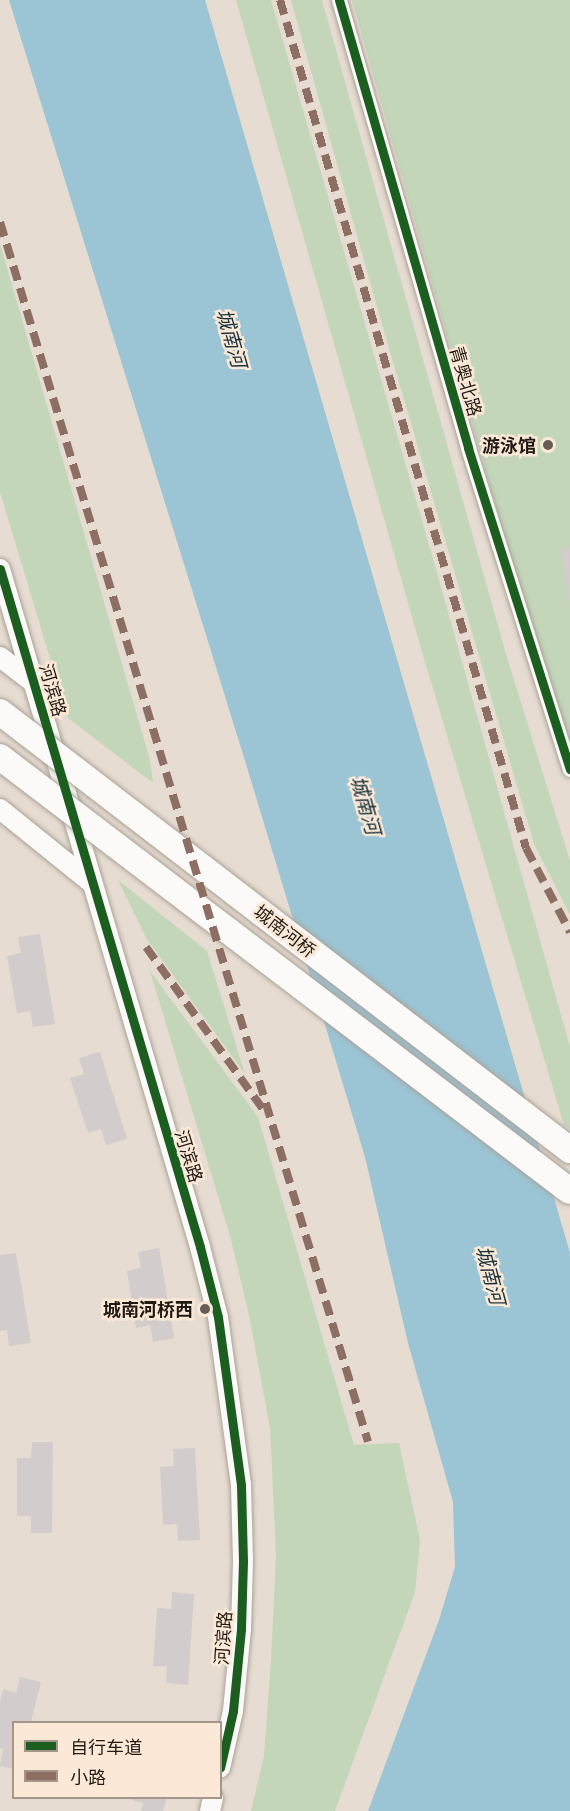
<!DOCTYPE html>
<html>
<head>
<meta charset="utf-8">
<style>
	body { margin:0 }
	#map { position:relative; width:570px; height:1811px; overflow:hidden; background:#e7dcd1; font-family:"Noto Serif","Noto Sans SC",serif }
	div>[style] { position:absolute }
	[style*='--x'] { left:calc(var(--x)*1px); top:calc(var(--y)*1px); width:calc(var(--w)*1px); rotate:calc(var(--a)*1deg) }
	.green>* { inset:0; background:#c3d6ba }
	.water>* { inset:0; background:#9bc4d4 }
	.building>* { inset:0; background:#d2cccc }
	.roads { filter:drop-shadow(0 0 2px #aaa299) drop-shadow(0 0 2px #aaa299) }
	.minor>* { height:15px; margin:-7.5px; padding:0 7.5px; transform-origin:7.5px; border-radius:7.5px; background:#fbfaf8 }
	.tertiary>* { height:20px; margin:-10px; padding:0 10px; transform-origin:10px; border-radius:10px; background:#fbfaf8 }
	.bridges { filter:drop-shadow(0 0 2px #aaa299) drop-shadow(0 0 2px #aaa299) }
	.trunk-bridge>* { height:26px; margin:-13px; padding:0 13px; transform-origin:13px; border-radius:13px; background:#fbfaf8 }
	.quiet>* { height:8px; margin-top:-4px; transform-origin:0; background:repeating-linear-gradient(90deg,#8d6e63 0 15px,transparent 0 23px) }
	.cycleway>* { height:9px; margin:-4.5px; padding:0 4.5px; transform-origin:4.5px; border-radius:4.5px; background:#1b5e20 }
	.dots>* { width:16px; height:16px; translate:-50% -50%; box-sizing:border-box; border:3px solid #fce8d6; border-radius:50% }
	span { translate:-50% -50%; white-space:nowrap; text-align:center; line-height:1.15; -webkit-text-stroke:5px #fce8d6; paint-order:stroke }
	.street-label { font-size:18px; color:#211a14 }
	.poi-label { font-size:18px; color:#211a14; font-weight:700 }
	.right { translate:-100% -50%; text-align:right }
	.water-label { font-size:20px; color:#15323f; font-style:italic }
	.legend { position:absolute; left:12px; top:1721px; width:210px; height:78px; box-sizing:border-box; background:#fce8d6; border:2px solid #a49688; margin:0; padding:8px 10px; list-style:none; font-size:18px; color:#211a14 }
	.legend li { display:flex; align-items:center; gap:12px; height:30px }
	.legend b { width:30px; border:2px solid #a49688 }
</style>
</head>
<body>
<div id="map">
	<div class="green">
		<div style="clip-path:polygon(236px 0,271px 0,272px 3px,436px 569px,570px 1047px,570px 1129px,564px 1125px,422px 652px)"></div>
		<div style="clip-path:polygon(291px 0,322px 0,506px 654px,570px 861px,570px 915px,534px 844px,379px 314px)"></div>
		<div style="clip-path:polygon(352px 0,570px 0,570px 759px,507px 546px)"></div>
		<div style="clip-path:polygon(0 244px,150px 760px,153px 783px,68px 718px,0 492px)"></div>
		<div style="clip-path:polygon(118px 880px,207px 951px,245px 1074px,146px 938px)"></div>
		<div style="clip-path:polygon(150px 971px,258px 1117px,354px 1445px,399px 1443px,420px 1540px,415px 1592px,335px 1811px,251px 1811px,264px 1756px,271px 1660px,276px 1555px,270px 1428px,249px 1315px,230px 1236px)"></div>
	</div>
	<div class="water">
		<div style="clip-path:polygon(9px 0,205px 0,570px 1253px,570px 1811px,368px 1811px,439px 1620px,455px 1567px,453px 1502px,408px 1343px,365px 1157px,246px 764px)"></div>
	</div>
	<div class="building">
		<div style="clip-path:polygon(570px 548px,570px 602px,569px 602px,561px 549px)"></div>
		<div style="clip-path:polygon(40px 934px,55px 1024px,33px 1027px,30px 1011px,17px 1013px,7px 956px,21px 953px,18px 937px)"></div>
		<div style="clip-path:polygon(100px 1052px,127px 1139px,106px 1145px,101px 1129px,88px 1133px,70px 1078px,84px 1074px,79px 1058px)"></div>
		<div style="clip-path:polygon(159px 1248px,174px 1338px,153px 1342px,150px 1325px,136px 1328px,127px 1271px,141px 1268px,138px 1252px)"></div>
		<div style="clip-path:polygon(16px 1253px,31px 1343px,9px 1346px,7px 1330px,0 1331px,0 1255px)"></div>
		<div style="clip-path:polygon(32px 1442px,53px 1442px,52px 1533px,31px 1533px,31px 1516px,17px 1516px,17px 1458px,31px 1458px)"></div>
		<div style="clip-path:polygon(195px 1448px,200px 1540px,178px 1541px,177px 1524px,163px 1525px,160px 1467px,174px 1466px,173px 1449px)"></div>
		<div style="clip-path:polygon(172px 1592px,194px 1594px,188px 1685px,166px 1683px,167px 1666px,153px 1666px,157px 1608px,171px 1609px)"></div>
		<div style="clip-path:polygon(20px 1677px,41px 1682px,31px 1722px,14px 1722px,14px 1769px,0 1766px,3px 1749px,0 1748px,0 1701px,3px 1689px,16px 1693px)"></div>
		<div style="clip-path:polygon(126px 1798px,167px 1798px,163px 1811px,141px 1811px,143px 1803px)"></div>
	</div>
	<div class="roads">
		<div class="minor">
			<div style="--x:339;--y:0;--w:466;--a:73.9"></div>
			<div style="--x:468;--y:448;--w:337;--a:72.4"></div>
		</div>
		<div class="tertiary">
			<div style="--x:0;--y:569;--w:707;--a:73.56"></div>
			<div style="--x:200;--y:1247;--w:72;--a:75.6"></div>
			<div style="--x:218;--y:1317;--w:170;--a:82.2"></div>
			<div style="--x:241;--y:1485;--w:76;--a:88.5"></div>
			<div style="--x:243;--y:1561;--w:68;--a:91.7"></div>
			<div style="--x:241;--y:1629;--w:82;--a:95.6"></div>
			<div style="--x:233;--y:1711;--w:58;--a:102.8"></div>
			<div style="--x:0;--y:657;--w:43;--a:37.4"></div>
			<div style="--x:0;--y:809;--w:119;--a:38.9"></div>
			<div style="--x:210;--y:1811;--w:13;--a:-77"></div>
		</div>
	</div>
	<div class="bridges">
		<div class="trunk-bridge">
			<div style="--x:0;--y:712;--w:719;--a:37.54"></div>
			<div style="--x:0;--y:757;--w:716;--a:37.29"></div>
		</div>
	</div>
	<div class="quiet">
		<div style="--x:280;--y:0;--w:883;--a:73.82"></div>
		<div style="--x:526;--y:848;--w:95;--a:62.4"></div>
		<div style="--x:0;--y:222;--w:1274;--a:73.21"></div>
		<div style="--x:146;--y:947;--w:200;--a:54.2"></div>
	</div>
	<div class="cycleway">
		<div style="--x:339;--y:0;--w:466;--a:73.9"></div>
		<div style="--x:468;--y:448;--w:337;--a:72.4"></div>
		<div style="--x:0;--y:569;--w:707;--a:73.56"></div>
		<div style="--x:200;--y:1247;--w:72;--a:75.6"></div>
		<div style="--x:218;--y:1317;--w:170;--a:82.2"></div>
		<div style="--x:241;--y:1485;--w:76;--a:88.5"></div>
		<div style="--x:243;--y:1561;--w:68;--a:91.7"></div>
		<div style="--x:241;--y:1629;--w:82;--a:95.6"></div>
		<div style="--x:233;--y:1711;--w:58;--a:102.8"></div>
	</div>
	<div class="dots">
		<div style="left:548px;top:445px;background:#665e56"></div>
		<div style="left:205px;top:1309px;background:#665e56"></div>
	</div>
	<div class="street-label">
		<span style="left:466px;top:381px;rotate:74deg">青奥北路</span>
		<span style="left:53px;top:690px;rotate:74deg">河滨路</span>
		<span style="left:285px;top:931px;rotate:38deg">城南河桥</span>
		<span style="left:189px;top:1156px;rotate:73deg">河滨路</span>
		<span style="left:223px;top:1638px;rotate:-86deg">河滨路</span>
	</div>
	<div class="poi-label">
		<span class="right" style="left:536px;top:445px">游泳馆</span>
		<span class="right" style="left:193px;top:1309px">城南河桥西</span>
	</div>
	<div class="water-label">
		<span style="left:232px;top:338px;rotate:74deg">城南河</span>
		<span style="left:366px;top:805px;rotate:74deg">城南河</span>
		<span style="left:491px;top:1275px;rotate:75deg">城南河</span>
	</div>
	<ul class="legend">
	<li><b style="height:8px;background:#1b5e20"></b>自行车道</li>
	<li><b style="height:8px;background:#8d6e63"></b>小路</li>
	</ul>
</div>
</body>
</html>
